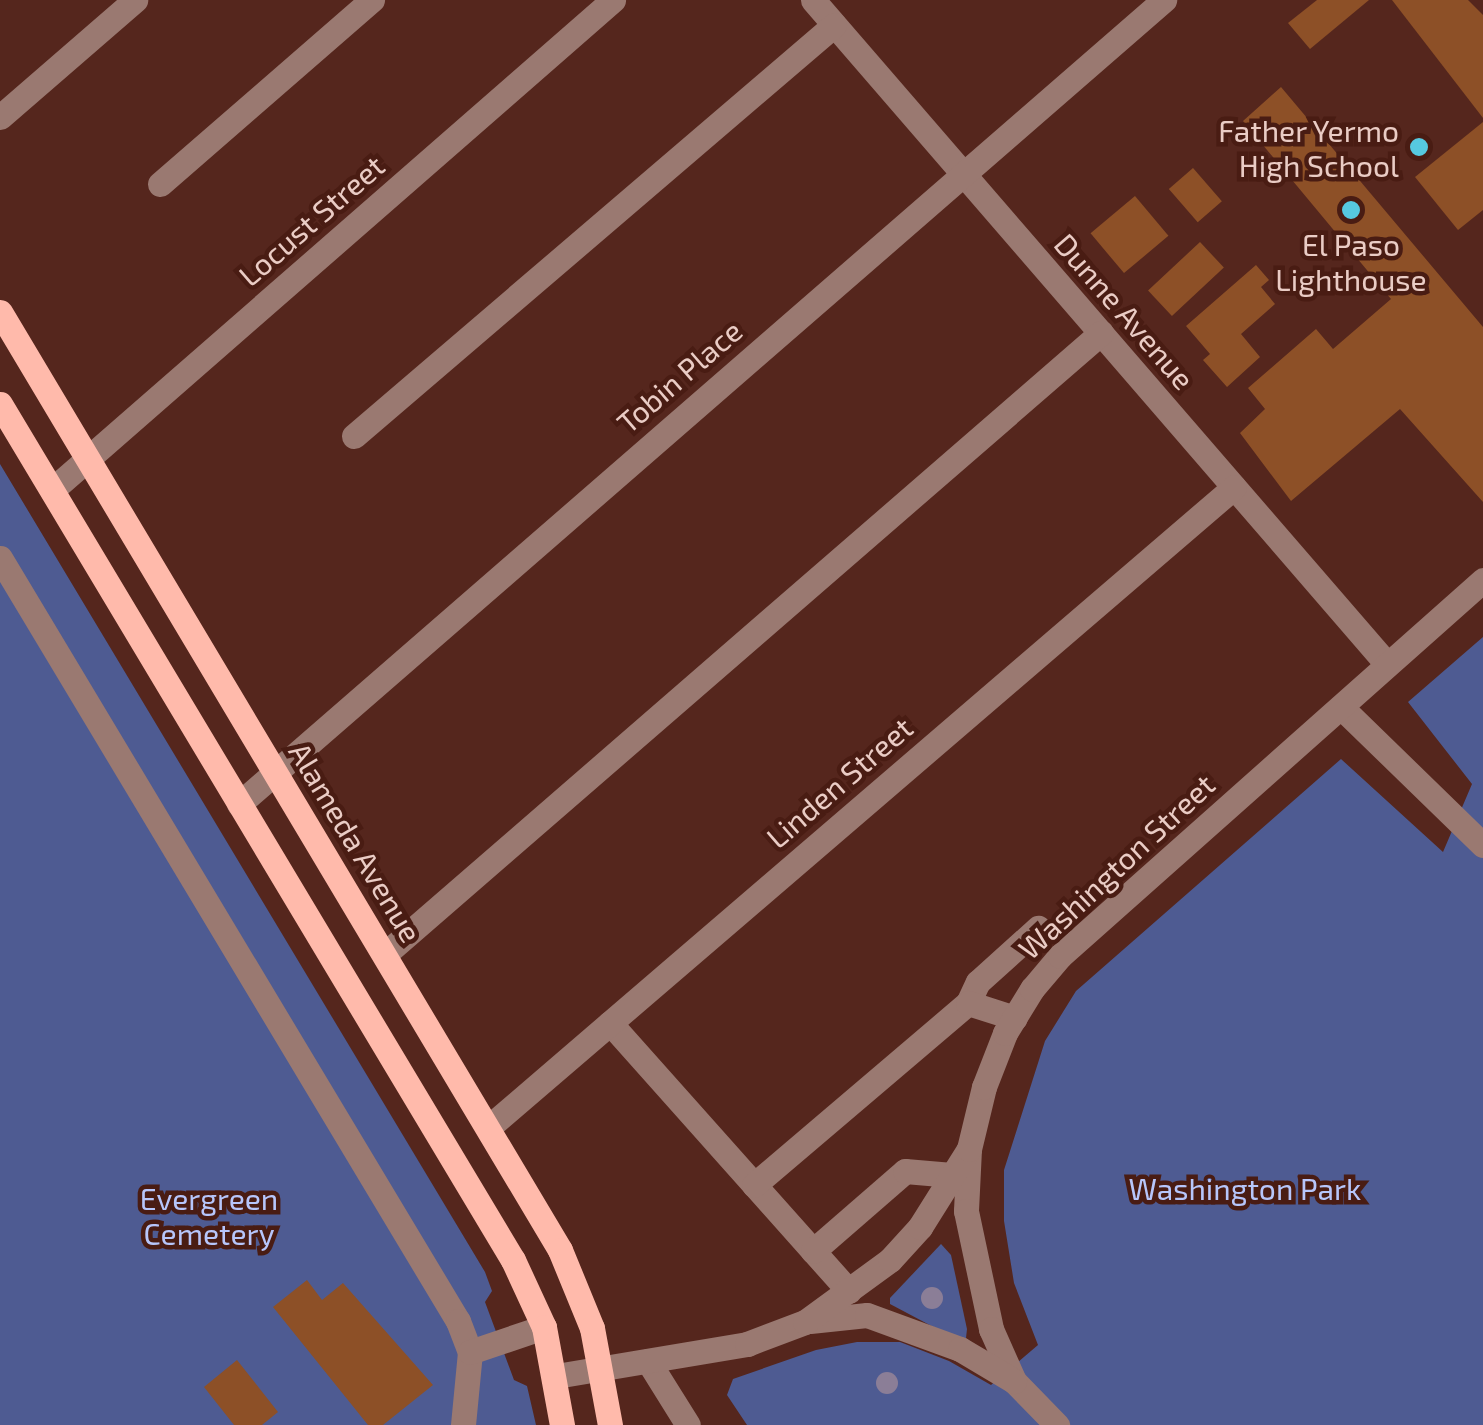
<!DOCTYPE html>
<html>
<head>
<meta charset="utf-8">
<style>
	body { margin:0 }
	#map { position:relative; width:1483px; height:1425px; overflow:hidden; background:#55261d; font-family:"Exo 2",sans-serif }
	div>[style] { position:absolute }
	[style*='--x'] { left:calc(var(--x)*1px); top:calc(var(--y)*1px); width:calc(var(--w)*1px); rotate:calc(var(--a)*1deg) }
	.green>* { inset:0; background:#4e5b92 }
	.building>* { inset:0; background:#8d5027; transform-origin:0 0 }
	.minor>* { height:25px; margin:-12.5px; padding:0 12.5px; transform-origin:12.5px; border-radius:12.5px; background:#9a7971 }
	.major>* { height:25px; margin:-12.5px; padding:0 12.5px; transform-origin:12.5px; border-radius:12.5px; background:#ffbaab }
	.trees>* { width:22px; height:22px; margin:-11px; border-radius:50%; background:#8b7e97 }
	.dots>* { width:28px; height:28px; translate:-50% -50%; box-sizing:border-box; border:5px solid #491c13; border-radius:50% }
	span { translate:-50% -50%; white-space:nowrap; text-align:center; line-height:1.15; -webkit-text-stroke:9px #491c13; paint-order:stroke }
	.poi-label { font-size:30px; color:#eaccc5 }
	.right { translate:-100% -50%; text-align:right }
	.street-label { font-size:30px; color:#eaccc5 }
	.park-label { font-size:30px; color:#b7c6fb }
</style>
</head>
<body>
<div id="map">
	<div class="green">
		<div style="clip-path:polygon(0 464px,485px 1272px,492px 1291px,485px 1302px,514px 1380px,527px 1386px,536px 1425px,0 1425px)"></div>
		<div style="clip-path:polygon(1483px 637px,1483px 1425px,747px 1425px,727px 1395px,733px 1379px,816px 1350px,857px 1342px,900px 1342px,949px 1361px,991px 1385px,1038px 1345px,1014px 1283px,1004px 1221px,1004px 1170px,1045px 1041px,1076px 991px,1341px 759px,1443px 852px,1472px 784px,1408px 702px)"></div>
		<div style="clip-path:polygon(941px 1244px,951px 1255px,967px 1329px,966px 1338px,958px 1340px,890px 1304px,890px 1298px)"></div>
	</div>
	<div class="building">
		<div style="clip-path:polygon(1317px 0,1369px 0,1310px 49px,1288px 23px)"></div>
		<div style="clip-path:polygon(1392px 0,1468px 0,1483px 15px,1483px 118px)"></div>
		<div style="clip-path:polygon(1281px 87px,1483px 327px,1483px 502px,1400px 409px,1291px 501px,1240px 433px,1265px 409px,1248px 388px,1316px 329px,1333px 349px,1391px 299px,1243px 121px)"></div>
		<div style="clip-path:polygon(1483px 122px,1483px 210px,1458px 230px,1415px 177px)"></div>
		<div style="left:1193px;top:168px;width:44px;height:32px;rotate:49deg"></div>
		<div style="left:1135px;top:196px;width:52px;height:58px;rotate:50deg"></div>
		<div style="left:1200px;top:242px;width:35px;height:71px;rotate:47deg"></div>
		<div style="clip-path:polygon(1256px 265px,1269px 280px,1261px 287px,1275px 304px,1241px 334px,1260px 357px,1227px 387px,1203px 360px,1210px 354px,1186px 326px)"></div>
		<div style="clip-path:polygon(307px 1280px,322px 1300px,343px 1283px,433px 1385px,383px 1425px,368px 1425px,273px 1307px)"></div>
		<div style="clip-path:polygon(237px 1360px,278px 1412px,262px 1425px,234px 1425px,204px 1387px)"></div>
	</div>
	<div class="minor">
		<div style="--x:813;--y:0;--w:878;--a:49.16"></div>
		<div style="--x:0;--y:117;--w:179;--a:-40.9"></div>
		<div style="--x:160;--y:184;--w:281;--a:-41"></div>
		<div style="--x:354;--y:436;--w:632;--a:-40.57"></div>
		<div style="--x:52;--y:490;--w:745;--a:-41.14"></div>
		<div style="--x:0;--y:558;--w:890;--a:59.03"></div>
		<div style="--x:458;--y:1321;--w:33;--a:69"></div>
		<div style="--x:470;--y:1352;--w:73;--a:95.5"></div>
		<div style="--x:1341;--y:707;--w:198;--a:44.2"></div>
		<div style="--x:239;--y:804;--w:1226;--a:-41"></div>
		<div style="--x:385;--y:954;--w:948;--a:-40.94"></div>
		<div style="--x:968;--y:1003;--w:23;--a:-65"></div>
		<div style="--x:978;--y:982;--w:81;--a:-42"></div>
		<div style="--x:610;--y:1023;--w:359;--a:48.3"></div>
		<div style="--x:489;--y:1127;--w:982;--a:-40.66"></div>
		<div style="--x:969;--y:1149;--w:62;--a:92.8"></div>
		<div style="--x:966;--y:1211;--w:121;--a:78"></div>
		<div style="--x:991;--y:1329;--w:57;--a:66.1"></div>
		<div style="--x:1014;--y:1381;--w:62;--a:45.7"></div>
		<div style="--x:754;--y:1185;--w:281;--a:-40.4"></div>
		<div style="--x:968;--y:1003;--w:49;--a:17.7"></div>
		<div style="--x:813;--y:1251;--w:122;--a:-41"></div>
		<div style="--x:905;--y:1171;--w:47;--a:4.9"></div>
		<div style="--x:810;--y:1321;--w:57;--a:-6"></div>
		<div style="--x:867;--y:1315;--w:99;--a:20.1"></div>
		<div style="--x:960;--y:1349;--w:63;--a:30.7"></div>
		<div style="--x:470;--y:1352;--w:78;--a:-18.7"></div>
		<div style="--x:648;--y:1361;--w:75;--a:58"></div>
		<div style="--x:556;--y:1376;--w:194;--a:-9.5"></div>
		<div style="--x:747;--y:1344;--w:62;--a:-20.8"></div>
		<div style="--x:805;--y:1322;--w:105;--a:-36.1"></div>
		<div style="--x:890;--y:1260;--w:45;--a:-47.7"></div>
		<div style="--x:920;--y:1227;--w:92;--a:-57.9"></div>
		<div style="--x:969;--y:1149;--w:64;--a:-76.4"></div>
		<div style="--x:984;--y:1087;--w:58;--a:-68.7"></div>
		<div style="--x:1005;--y:1033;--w:52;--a:-58.5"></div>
		<div style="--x:1032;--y:989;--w:43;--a:-49.7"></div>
		<div style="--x:1060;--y:956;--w:566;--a:-41.63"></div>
	</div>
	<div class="major">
		<div style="--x:0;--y:312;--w:1092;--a:59.16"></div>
		<div style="--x:560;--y:1250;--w:84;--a:67.7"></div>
		<div style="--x:592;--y:1328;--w:99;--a:79.5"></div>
		<div style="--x:0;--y:404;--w:998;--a:59.07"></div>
		<div style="--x:513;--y:1260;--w:74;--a:65.2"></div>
		<div style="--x:544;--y:1327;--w:100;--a:79.6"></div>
	</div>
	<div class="trees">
		<div style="left:932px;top:1298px"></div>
		<div style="left:887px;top:1383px"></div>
	</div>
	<div class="dots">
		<div style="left:1419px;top:147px;background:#56c9e0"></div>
		<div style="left:1351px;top:210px;background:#56c9e0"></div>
	</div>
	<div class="poi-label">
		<span class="right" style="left:1399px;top:147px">Father Yermo<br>High School</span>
		<span style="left:1351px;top:261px">El Paso<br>Lighthouse</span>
	</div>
	<div class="street-label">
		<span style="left:311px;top:220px;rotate:-41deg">Locust Street</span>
		<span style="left:1125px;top:311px;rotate:49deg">Dunne Avenue</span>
		<span style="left:679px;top:376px;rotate:-41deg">Tobin Place</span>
		<span style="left:839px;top:782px;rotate:-41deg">Linden Street</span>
		<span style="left:356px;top:842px;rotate:59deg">Alameda Avenue</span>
		<span style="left:1116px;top:866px;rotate:-43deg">Washington Street</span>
	</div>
	<div class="park-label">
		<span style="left:1245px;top:1188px">Washington Park</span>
		<span style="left:209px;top:1215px">Evergreen<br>Cemetery</span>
	</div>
</div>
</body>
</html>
